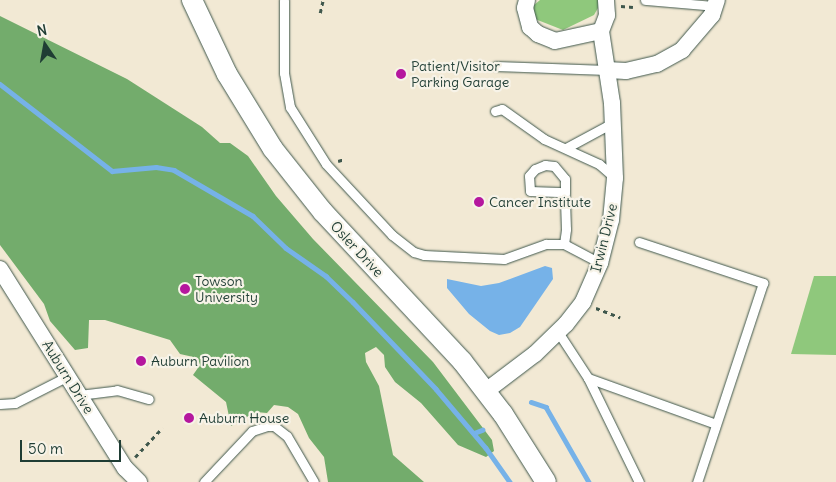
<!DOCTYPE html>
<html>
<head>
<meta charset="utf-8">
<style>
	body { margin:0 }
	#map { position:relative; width:836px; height:482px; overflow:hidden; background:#f2e9d4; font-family:Delius,sans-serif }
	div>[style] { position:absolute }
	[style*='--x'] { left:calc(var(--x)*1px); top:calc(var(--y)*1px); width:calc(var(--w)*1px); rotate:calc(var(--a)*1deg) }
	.green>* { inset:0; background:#8fc87c }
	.forest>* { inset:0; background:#73ac6c }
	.water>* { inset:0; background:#76b2e8 }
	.stream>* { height:4.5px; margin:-2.25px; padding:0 2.25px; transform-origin:2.25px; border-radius:2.25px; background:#76b2e8 }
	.path>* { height:2.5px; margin-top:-1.25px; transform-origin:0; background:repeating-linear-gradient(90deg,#3f574c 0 4px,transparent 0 8px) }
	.roads { filter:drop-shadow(0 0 1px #3f574c) drop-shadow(0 0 1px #3f574c) }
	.service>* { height:9px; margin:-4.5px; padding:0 4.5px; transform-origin:4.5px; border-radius:4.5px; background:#fff }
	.minor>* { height:16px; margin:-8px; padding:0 8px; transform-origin:8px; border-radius:8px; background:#fff }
	.tertiary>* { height:20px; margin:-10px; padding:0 10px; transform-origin:10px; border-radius:10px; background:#fff }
	.dots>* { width:14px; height:14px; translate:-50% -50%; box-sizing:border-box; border:2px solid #f7f3e8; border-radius:50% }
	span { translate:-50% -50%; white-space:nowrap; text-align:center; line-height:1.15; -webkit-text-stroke:4.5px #f7f3e8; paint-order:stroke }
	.poi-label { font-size:14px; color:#1f3d34 }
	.left { translate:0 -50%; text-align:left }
	.street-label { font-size:14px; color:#1f3d34 }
	.north { position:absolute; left:20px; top:20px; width:50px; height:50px; -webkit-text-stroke:4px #f7f3e8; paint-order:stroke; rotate:348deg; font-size:14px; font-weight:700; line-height:20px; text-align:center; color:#1f3d34 }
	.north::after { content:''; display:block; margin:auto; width:18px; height:22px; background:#1f3d34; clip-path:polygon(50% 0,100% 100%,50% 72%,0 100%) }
	.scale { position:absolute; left:20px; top:440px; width:101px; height:22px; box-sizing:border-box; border:2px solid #1f3d34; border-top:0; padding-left:6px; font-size:15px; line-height:18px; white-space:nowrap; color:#1f3d34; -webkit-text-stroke:4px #f7f3e8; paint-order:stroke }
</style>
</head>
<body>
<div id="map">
	<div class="green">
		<div style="clip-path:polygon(540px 0,599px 0,598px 8px,594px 15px,563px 30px,535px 19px,533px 6px)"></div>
		<div style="clip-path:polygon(814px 276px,836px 276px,836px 355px,791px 354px)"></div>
	</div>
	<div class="forest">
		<div style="clip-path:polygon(0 16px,127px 79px,202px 127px,220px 143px,230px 143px,248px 156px,276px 196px,313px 239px,433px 362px,492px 440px,494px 451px,486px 457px,458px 445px,421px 403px,395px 382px,385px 367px,384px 355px,376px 347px,365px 353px,366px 362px,379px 386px,393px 455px,424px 482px,328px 482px,324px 457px,309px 438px,298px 414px,288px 407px,274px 405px,267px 413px,256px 412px,231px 426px,226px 402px,193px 375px,200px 365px,198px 358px,180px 354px,170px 340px,105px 320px,89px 320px,88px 348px,75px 350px,50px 321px,44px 304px,0 245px)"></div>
	</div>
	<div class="water">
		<div style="clip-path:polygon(545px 266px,552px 268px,553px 279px,520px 327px,510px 333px,499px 335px,490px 331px,469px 314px,447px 288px,447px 279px,481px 286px,499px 283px)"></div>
	</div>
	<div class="stream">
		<div style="--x:0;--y:84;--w:142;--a:37.8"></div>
		<div style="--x:112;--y:171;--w:44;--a:-5.2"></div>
		<div style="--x:156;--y:167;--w:18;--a:9"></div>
		<div style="--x:174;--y:170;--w:91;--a:30.2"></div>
		<div style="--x:253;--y:216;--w:46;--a:44.1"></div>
		<div style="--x:286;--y:248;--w:49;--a:35"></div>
		<div style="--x:326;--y:276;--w:37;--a:44"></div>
		<div style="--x:353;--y:302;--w:120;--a:46.3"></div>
		<div style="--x:436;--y:389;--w:77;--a:49.7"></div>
		<div style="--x:486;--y:448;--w:42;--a:54.8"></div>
		<div style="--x:531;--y:402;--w:16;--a:18"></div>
		<div style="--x:546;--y:407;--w:86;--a:60.2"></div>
		<div style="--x:474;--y:433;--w:9;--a:-21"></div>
	</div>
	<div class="path">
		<div style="--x:621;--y:6;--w:12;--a:5"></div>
		<div style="--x:320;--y:13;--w:13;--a:-77"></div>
		<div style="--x:338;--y:161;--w:7;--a:-16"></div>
		<div style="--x:596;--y:308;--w:26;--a:21"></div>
		<div style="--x:135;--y:457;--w:40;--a:-47"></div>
	</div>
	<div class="roads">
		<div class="service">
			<div style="--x:284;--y:0;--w:73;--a:90"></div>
			<div style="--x:284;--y:73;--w:35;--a:80"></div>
			<div style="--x:290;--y:107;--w:67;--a:57.7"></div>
			<div style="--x:326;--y:164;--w:97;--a:47.1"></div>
			<div style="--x:392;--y:235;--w:28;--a:38"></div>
			<div style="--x:414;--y:252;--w:10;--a:17"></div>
			<div style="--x:424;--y:255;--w:80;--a:2.9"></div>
			<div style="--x:504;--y:259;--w:45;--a:-19.7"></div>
			<div style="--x:546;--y:244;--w:18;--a:0"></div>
			<div style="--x:564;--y:244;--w:41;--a:27.8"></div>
			<div style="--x:645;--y:0;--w:70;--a:4.9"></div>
			<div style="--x:496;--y:66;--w:111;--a:2.1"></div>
			<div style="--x:495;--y:111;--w:7;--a:-16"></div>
			<div style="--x:502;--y:109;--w:52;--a:35.5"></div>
			<div style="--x:544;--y:139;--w:60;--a:24.4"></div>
			<div style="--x:599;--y:164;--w:21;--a:41"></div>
			<div style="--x:566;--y:148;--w:55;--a:-28.4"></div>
			<div style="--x:639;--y:242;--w:131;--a:18.3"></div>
			<div style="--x:763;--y:283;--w:210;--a:108.3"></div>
			<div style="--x:564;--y:244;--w:15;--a:-82"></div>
			<div style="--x:566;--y:229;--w:37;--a:-92"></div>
			<div style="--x:565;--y:192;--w:13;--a:-90"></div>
			<div style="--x:565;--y:179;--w:17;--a:-130"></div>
			<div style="--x:554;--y:166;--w:9;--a:-174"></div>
			<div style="--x:545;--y:165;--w:11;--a:158"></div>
			<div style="--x:535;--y:169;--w:9;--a:131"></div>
			<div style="--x:529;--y:176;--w:15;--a:86"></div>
			<div style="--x:530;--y:191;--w:35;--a:2"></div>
			<div style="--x:558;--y:332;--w:55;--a:56.9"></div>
			<div style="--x:588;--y:378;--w:136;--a:19.8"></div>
			<div style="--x:588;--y:378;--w:116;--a:63.9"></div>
			<div style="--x:79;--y:395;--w:38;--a:-7"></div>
			<div style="--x:117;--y:390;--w:33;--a:16"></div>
			<div style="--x:0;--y:404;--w:15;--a:-4"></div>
			<div style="--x:15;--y:403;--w:59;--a:-27"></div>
			<div style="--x:204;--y:482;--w:70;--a:-46.7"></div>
			<div style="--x:252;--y:431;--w:16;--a:-18"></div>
			<div style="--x:267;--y:426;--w:7;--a:0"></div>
			<div style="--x:274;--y:426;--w:16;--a:38"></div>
			<div style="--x:287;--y:436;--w:53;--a:59.6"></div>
		</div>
		<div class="minor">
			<div style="--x:527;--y:0;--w:8;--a:104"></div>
			<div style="--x:525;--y:8;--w:20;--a:75"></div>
			<div style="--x:530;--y:27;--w:11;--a:41"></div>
			<div style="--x:538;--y:34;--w:18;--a:22"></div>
			<div style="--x:555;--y:41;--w:47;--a:-12.3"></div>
			<div style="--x:601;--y:31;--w:17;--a:-69"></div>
			<div style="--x:607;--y:15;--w:15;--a:-94"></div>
			<div style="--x:607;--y:70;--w:19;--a:3"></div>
			<div style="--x:626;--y:71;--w:32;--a:-13"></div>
			<div style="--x:657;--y:64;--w:29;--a:-29"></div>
			<div style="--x:682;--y:50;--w:46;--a:-49.4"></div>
			<div style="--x:712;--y:15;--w:16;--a:-72"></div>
			<div style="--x:0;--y:269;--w:235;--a:57.9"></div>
			<div style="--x:125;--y:468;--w:20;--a:45"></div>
			<div style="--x:486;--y:391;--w:61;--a:-37.1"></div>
			<div style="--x:535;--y:354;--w:43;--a:-44.1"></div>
			<div style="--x:566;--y:324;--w:28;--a:-52"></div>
			<div style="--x:583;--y:302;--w:43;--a:-66.4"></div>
			<div style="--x:600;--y:263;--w:44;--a:-75.7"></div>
			<div style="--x:611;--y:220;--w:42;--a:-84.6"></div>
			<div style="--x:615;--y:178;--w:75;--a:-92.3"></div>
			<div style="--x:612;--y:103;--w:73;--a:-98.7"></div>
		</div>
		<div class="tertiary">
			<div style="--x:192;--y:0;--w:82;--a:64.7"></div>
			<div style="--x:227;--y:74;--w:88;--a:58.5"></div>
			<div style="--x:273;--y:149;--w:80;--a:51.6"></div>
			<div style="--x:323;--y:212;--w:204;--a:47"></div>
			<div style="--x:462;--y:361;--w:67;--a:52.3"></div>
			<div style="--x:503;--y:414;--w:80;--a:57.7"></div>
		</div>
	</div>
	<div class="dots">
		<div style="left:401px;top:74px;background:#b5179e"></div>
		<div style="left:479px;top:202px;background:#b5179e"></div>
		<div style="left:185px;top:289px;background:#b5179e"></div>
		<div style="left:141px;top:361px;background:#b5179e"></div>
		<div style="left:189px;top:418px;background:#b5179e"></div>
	</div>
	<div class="poi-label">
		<span class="left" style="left:411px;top:74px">Patient/Visitor<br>Parking Garage</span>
		<span class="left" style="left:489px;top:202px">Cancer Institute</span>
		<span class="left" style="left:195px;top:289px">Towson<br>University</span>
		<span class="left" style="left:151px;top:361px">Auburn Pavilion</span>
		<span class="left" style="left:199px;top:418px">Auburn House</span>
	</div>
	<div class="street-label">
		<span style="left:604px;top:238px;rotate:-76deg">Irwin Drive</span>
		<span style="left:357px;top:249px;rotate:47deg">Osler Drive</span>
		<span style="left:68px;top:377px;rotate:58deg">Auburn Drive</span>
	</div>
	<div class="north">N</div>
	<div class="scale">50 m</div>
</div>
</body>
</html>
